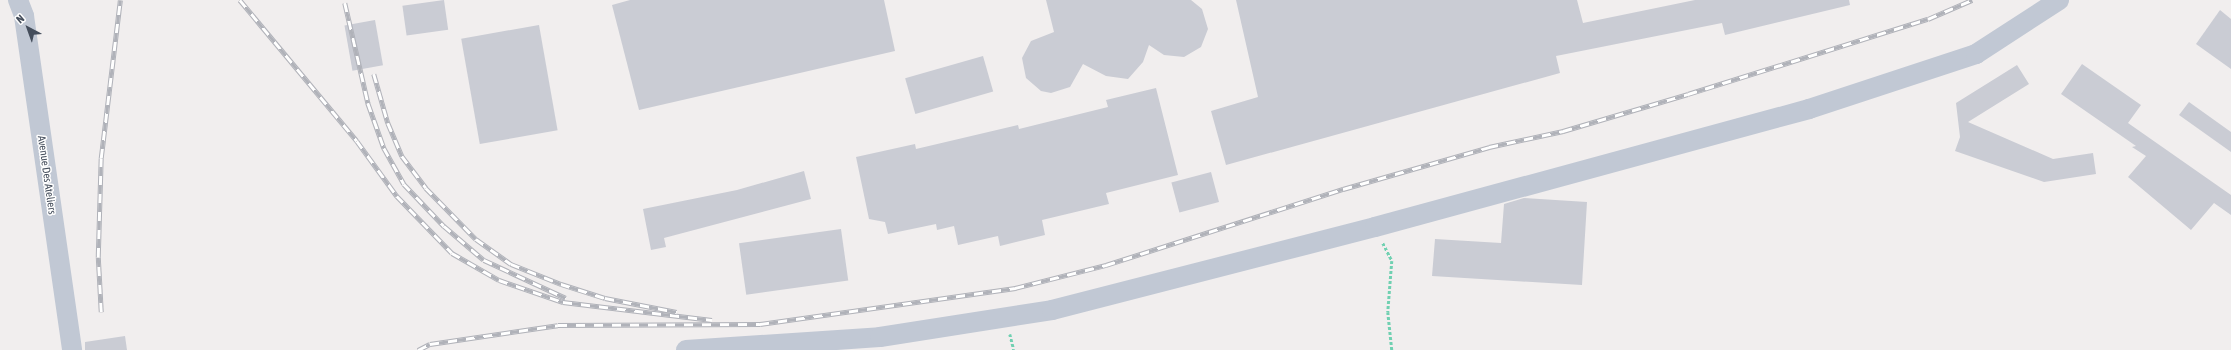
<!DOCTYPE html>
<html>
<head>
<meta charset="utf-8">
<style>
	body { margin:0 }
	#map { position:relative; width:2231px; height:350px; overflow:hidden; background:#f1eeee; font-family:"Asap Condensed",sans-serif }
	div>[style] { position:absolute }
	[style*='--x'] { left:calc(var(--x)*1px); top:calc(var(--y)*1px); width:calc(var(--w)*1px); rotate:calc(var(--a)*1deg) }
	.building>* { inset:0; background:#caccd4; transform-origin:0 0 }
	.path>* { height:2.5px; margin-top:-1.25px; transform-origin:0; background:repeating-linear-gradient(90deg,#70d0b1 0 3px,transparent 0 5px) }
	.minor>* { height:20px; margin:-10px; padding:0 10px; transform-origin:10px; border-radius:10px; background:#c1c8d4 }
	.rail>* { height:4.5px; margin-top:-2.25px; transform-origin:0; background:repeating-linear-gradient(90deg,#fff 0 9px,#b0b2b9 0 18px); box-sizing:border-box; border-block:1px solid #b0b2b9 }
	span { translate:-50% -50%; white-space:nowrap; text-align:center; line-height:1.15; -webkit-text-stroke:3px #fff; paint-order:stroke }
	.street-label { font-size:11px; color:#454e5c }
	.north { position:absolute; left:8px; top:8px; width:40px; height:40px; -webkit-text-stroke:3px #fff; paint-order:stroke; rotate:319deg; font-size:11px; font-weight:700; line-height:16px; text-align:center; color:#454e5c }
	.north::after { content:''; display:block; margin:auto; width:14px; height:18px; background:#454e5c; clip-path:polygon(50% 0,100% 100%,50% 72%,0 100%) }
</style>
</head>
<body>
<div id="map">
	<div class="building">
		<div style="left:444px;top:0;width:30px;height:42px;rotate:82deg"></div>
		<div style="clip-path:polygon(630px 0,884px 0,895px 51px,639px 110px,612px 5px)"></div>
		<div style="clip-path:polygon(1046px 0,1191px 0,1202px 9px,1208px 29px,1201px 47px,1184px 57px,1164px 55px,1149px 45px,1143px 62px,1128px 79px,1106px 76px,1083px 64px,1070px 87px,1051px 93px,1041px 91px,1026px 78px,1022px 58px,1031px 41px,1054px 32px)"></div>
		<div style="clip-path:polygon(1236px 0,1577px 0,1583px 23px,1695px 0,1849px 0,1850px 5px,1725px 35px,1722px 23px,1556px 56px,1560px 73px,1226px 165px,1211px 111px,1258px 97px)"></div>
		<div style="clip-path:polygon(2220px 10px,2231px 19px,2231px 69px,2196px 44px)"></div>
		<div style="left:375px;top:20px;width:46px;height:31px;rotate:80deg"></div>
		<div style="left:539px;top:25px;width:107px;height:79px;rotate:80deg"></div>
		<div style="left:983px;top:56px;width:37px;height:81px;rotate:74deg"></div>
		<div style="clip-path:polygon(2082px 64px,2141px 105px,2128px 123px,2231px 195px,2231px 215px,2214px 203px,2191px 230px,2128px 177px,2146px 156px,2132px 147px,2136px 146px,2061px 94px)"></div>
		<div style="clip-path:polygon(2017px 65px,2029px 84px,1968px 122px,2053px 159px,2093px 153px,2096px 174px,2044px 182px,1955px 151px,1960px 137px,1956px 103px)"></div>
		<div style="clip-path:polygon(1156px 88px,1178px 175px,1106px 193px,1109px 204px,1042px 220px,1045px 235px,1000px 246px,998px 236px,958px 245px,954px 226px,937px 230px,936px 224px,888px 234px,885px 222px,869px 219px,856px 157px,915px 144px,916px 149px,1018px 125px,1019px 129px,1108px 107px,1106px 100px)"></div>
		<div style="clip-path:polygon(2189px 102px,2231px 132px,2231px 152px,2179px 115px)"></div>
		<div style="clip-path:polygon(804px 171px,811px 199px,664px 238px,666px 247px,651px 250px,643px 209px,737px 190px)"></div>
		<div style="left:1211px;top:172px;width:31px;height:41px;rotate:75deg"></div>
		<div style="clip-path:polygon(1524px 198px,1587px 202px,1582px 285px,1432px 276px,1435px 239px,1501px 243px,1504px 204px)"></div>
		<div style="left:841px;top:229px;width:52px;height:103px;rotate:82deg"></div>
		<div style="clip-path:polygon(125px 336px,127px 350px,85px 350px,85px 342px)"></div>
	</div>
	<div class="path">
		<div style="--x:1383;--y:243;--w:20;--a:63"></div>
		<div style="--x:1392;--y:261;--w:51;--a:94.5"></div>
		<div style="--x:1388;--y:312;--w:38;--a:84"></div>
		<div style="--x:1010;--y:334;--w:16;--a:76"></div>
	</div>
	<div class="minor">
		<div style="--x:18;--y:0;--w:17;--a:69"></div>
		<div style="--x:24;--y:16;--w:337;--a:81.8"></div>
		<div style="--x:686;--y:350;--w:194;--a:-3.8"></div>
		<div style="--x:880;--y:337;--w:174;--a:-8.9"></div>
		<div style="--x:1052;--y:310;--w:333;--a:-14.4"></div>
		<div style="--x:1375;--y:227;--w:450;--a:-15.2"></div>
		<div style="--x:1809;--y:109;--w:176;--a:-18.2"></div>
		<div style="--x:1976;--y:54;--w:99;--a:-33"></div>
	</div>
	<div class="rail">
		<div style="--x:240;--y:0;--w:183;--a:50.3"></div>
		<div style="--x:357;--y:141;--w:68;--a:54"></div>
		<div style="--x:397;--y:196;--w:79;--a:46"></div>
		<div style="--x:452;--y:253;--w:54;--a:29.9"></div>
		<div style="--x:499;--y:280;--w:68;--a:19"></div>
		<div style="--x:563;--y:302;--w:150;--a:6.9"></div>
		<div style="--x:345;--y:3;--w:103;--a:77"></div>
		<div style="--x:368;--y:103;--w:48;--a:70.4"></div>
		<div style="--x:384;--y:148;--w:41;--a:60.9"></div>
		<div style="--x:404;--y:184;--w:58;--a:46.4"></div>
		<div style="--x:444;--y:226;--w:52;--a:40.4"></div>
		<div style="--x:484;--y:260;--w:90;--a:24.9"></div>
		<div style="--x:374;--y:74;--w:51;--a:74.1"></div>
		<div style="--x:388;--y:123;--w:36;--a:67"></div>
		<div style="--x:402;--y:156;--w:40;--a:53"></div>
		<div style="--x:426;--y:188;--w:71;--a:45.6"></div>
		<div style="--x:476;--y:239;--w:43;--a:35.5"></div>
		<div style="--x:511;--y:264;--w:54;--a:21.8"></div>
		<div style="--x:561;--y:284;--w:46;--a:17.7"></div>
		<div style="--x:605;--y:298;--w:73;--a:11"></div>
		<div style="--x:101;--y:312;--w:55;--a:-93.1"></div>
		<div style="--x:98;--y:257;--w:99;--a:-88.3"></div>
		<div style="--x:101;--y:158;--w:159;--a:-83.1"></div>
		<div style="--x:418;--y:350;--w:13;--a:-27"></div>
		<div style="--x:430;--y:344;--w:129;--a:-8.4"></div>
		<div style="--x:558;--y:325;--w:202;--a:-0.3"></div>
		<div style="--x:760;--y:324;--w:258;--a:-8"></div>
		<div style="--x:1015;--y:288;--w:94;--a:-14.2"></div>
		<div style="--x:1106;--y:265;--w:249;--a:-17.8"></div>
		<div style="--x:1343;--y:189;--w:152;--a:-16"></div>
		<div style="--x:1489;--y:147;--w:76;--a:-12.2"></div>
		<div style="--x:1563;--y:131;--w:130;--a:-16.5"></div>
		<div style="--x:1688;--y:94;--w:251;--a:-17.4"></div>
		<div style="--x:1928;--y:19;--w:48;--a:-23.4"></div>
	</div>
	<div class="street-label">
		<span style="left:47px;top:175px;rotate:82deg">Avenue Des Ateliers</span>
	</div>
	<div class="north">N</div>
</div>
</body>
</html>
